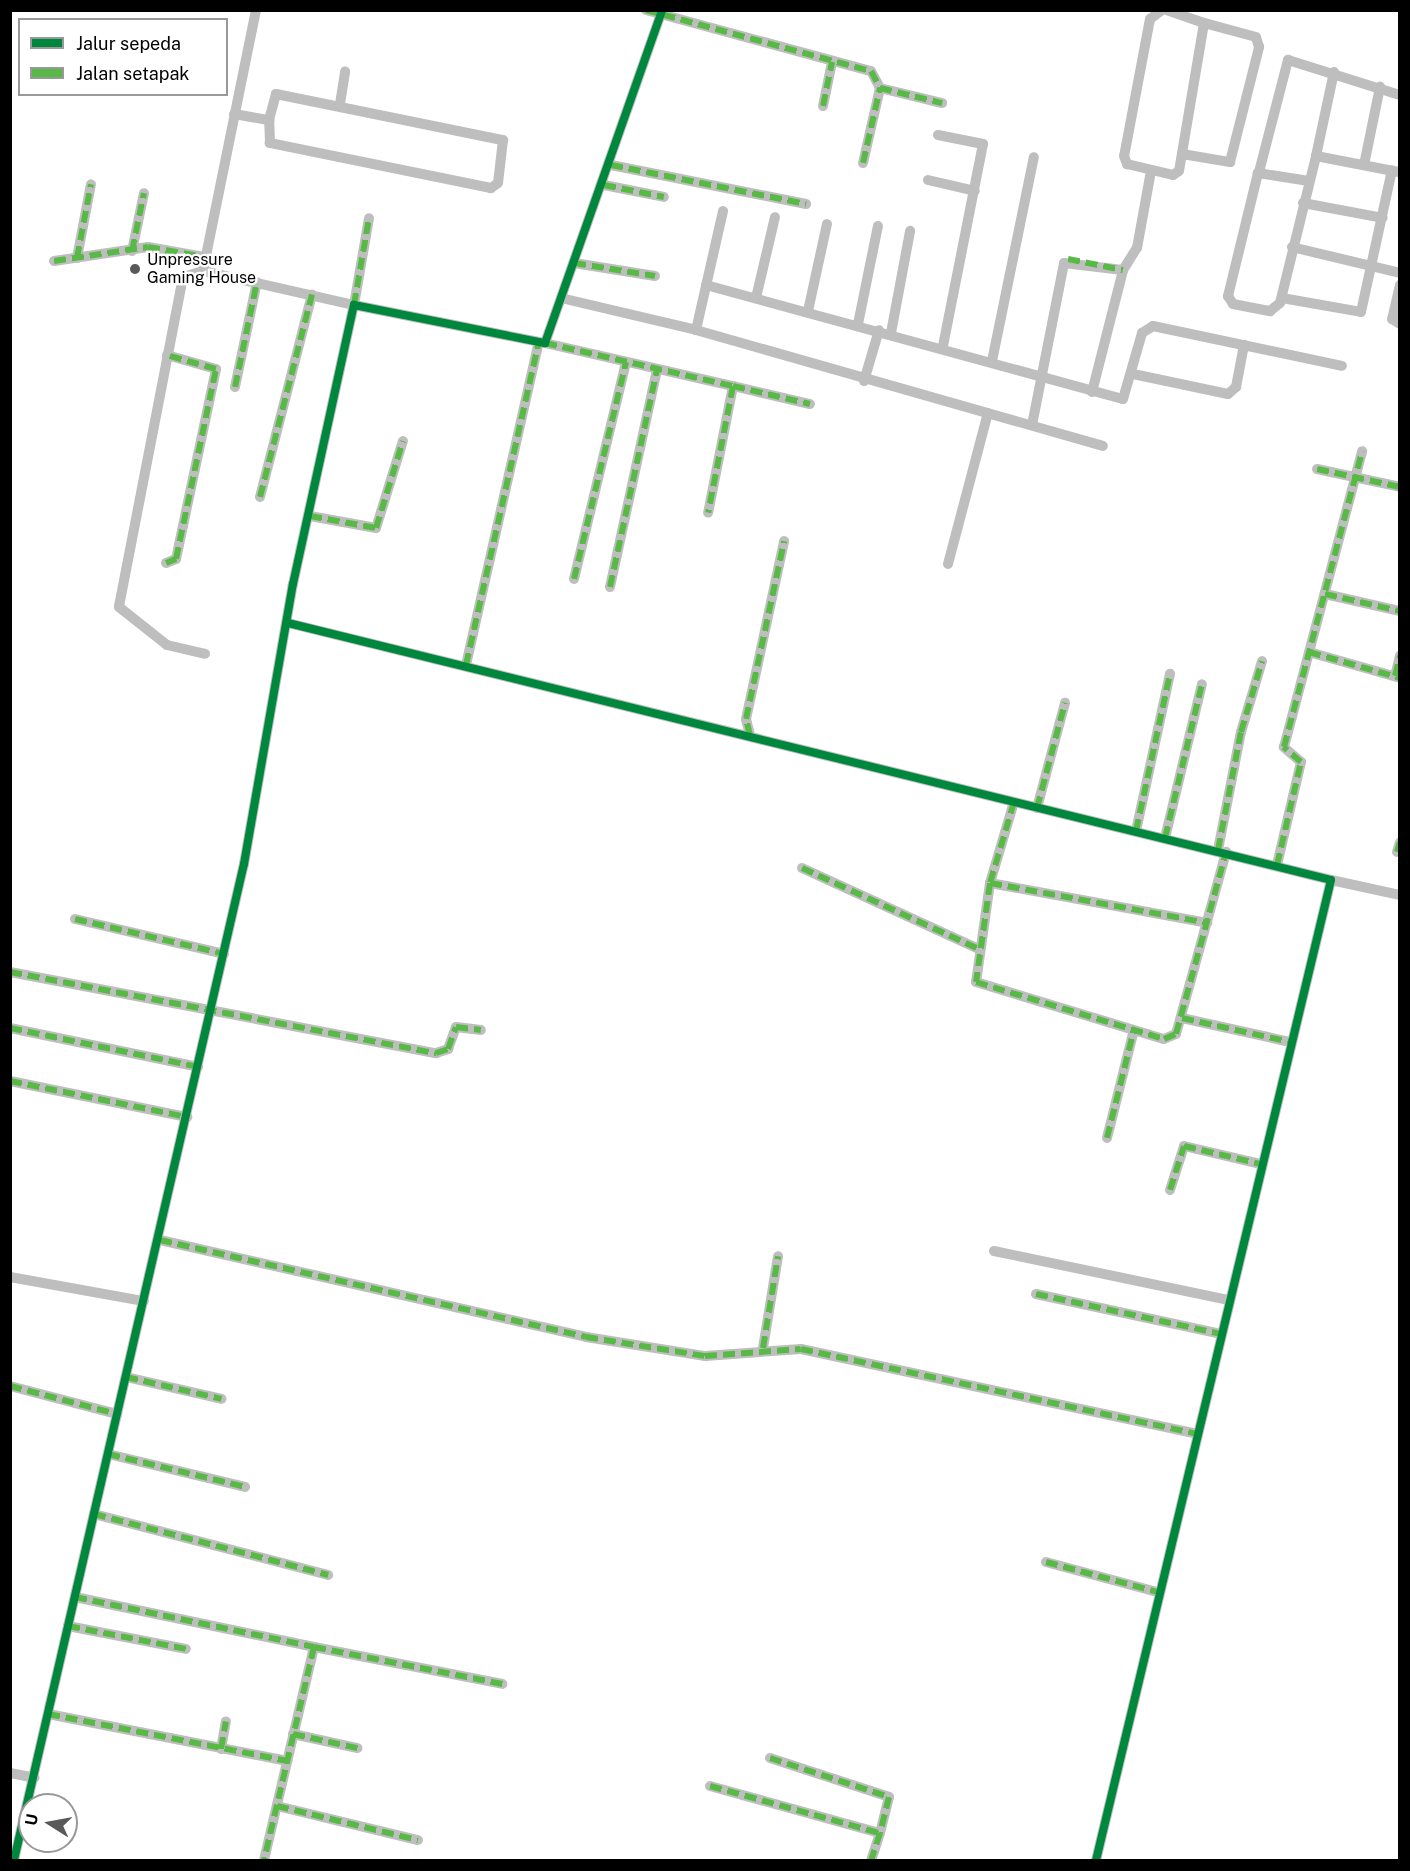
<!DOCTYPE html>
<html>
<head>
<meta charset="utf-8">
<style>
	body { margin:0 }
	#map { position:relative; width:1410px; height:1871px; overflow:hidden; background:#fff; font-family:"Public Sans",sans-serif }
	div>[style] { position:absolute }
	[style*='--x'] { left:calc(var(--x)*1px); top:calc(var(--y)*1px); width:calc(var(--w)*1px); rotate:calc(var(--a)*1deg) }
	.minor>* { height:10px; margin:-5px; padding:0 5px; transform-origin:5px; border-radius:5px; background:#bebebe }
	.quiet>* { height:6px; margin-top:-3px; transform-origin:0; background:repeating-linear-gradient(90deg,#58b947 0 12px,transparent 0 18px) }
	.cycleway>* { height:8px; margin:-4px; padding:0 4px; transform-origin:4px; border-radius:4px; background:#00873e }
	.dots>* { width:16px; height:16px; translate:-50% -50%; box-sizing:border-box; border:3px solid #fff; border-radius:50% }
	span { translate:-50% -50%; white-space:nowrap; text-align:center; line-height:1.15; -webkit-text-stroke:4.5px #fff; paint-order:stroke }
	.poi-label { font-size:16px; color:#000 }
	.left { translate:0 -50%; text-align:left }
	.frame { position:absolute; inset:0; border:12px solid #000; pointer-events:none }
	.legend { position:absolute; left:18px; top:18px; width:210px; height:78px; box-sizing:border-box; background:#fff; border:2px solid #999; margin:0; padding:8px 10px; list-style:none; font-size:18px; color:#000 }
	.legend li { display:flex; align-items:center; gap:12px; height:30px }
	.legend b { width:30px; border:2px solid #999 }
	.north { position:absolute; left:18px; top:1793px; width:60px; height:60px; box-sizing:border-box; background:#fff; border:2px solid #999; border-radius:50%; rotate:281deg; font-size:16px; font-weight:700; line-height:24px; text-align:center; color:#000 }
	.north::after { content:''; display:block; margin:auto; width:21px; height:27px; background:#595959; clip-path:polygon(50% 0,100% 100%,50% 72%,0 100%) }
</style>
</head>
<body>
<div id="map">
	<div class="minor">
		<div style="--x:256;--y:10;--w:266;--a:101.5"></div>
		<div style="--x:203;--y:271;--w:155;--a:12.7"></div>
		<div style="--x:354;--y:305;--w:88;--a:-80.2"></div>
		<div style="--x:646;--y:10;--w:233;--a:15.2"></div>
		<div style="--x:871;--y:71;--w:19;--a:62"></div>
		<div style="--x:880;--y:88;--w:64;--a:13.6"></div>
		<div style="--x:1162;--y:10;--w:15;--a:143"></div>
		<div style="--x:1150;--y:19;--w:139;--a:100.7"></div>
		<div style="--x:1124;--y:156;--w:9;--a:69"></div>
		<div style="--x:1127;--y:164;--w:47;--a:13.4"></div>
		<div style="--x:1173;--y:175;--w:7;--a:-34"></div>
		<div style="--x:1179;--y:171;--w:150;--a:-80.4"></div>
		<div style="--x:1204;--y:23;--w:39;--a:-161"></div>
		<div style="--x:276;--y:94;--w:232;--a:11.5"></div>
		<div style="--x:503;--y:140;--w:43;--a:96.6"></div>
		<div style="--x:498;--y:183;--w:9;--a:144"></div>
		<div style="--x:491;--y:188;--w:226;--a:-168.5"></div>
		<div style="--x:270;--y:143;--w:23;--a:-92"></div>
		<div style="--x:269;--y:120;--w:27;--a:-75"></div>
		<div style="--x:340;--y:104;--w:33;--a:-81"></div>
		<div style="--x:823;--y:106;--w:45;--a:-78.4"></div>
		<div style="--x:234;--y:114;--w:36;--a:10"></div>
		<div style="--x:938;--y:135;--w:46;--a:11.3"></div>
		<div style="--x:983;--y:144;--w:206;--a:101.2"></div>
		<div style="--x:1182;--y:154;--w:49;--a:9.5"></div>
		<div style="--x:1230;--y:162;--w:119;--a:-75.8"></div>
		<div style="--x:1259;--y:47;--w:10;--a:-107"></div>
		<div style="--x:1256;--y:37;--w:54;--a:-164.9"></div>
		<div style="--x:1316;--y:156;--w:84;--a:11"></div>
		<div style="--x:863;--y:163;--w:77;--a:-77.2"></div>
		<div style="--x:611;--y:165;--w:199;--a:11.3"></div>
		<div style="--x:1364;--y:165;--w:80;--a:-78.4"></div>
		<div style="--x:1259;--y:172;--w:116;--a:-75.5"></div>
		<div style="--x:1288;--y:60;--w:117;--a:17.4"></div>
		<div style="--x:928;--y:180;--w:48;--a:13.2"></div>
		<div style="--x:1309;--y:181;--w:52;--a:-171.1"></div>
		<div style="--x:1258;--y:173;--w:127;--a:103.7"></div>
		<div style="--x:1228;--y:296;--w:9;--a:58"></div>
		<div style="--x:1233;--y:304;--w:38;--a:11"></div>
		<div style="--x:1270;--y:311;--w:13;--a:-39"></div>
		<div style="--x:1280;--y:303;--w:151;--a:-76.2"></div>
		<div style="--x:1316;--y:156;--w:86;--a:-77.9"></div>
		<div style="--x:604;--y:185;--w:61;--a:11.3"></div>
		<div style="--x:1303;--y:203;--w:81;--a:10.6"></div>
		<div style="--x:1292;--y:247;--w:111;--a:13.5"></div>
		<div style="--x:132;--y:251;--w:59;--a:-78.3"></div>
		<div style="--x:77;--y:258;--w:75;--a:-79.3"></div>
		<div style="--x:54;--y:261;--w:95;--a:-8.5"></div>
		<div style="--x:148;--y:247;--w:57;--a:10.1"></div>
		<div style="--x:574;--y:263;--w:82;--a:9.1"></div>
		<div style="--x:203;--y:271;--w:21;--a:163"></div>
		<div style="--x:183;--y:277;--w:336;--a:101"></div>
		<div style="--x:119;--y:607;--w:61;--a:38.4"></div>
		<div style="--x:167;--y:645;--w:39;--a:13"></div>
		<div style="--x:706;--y:285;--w:432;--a:15.3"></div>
		<div style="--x:1123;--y:399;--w:69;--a:-73.9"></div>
		<div style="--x:1142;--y:333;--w:13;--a:-32"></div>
		<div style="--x:1153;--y:326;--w:193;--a:11.9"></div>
		<div style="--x:1400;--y:285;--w:35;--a:103"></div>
		<div style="--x:1392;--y:319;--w:9;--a:32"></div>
		<div style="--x:561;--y:298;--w:139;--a:13.3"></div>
		<div style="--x:696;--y:330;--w:423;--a:15.9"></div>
		<div style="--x:756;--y:298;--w:83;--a:-76.8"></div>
		<div style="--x:1282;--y:298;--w:80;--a:10"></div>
		<div style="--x:1361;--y:312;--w:145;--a:-77.7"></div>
		<div style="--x:808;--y:311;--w:89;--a:-77.7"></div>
		<div style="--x:858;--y:324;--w:100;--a:-78.5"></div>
		<div style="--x:696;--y:330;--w:122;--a:-77.2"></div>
		<div style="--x:891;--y:333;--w:104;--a:-79.4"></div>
		<div style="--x:545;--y:343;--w:193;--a:12.9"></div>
		<div style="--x:733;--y:386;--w:129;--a:101.1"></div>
		<div style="--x:992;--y:361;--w:208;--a:-78.4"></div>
		<div style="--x:1133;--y:374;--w:97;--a:11.9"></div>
		<div style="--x:1228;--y:394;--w:11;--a:-41"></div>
		<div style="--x:1236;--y:387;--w:43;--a:-79.2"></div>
		<div style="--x:864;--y:381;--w:53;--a:-73.6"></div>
		<div style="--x:733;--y:386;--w:79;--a:13.2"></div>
		<div style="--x:235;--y:387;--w:107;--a:-78.2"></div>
		<div style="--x:1092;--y:392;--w:126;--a:-75.7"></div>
		<div style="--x:1123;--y:270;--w:26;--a:-58"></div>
		<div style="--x:1137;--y:248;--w:78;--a:-79.7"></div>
		<div style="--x:1032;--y:425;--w:165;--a:-78.8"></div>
		<div style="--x:1064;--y:263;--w:59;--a:6.8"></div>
		<div style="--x:1317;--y:469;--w:85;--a:12.2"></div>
		<div style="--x:260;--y:497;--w:209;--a:-75.6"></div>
		<div style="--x:310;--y:516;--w:67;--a:10.3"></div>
		<div style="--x:376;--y:528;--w:91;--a:-72.8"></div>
		<div style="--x:166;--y:563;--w:11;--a:-22"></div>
		<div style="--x:176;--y:559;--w:194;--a:-78.1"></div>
		<div style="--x:216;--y:369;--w:51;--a:-164.1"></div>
		<div style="--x:948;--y:564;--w:156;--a:-75.2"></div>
		<div style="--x:574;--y:579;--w:223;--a:-76.5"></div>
		<div style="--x:610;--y:587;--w:222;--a:-77.8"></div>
		<div style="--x:1325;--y:594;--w:77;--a:12.8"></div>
		<div style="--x:288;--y:623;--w:1074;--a:13.84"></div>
		<div style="--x:1331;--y:880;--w:1008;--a:103.48"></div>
		<div style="--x:1309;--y:652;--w:95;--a:15.9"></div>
		<div style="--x:466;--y:665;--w:331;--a:-77.3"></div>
		<div style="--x:1395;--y:676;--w:21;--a:-76"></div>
		<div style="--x:750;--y:735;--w:16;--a:-104"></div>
		<div style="--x:746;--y:719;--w:182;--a:-77.9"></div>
		<div style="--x:1014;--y:802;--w:84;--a:106.5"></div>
		<div style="--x:990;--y:883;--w:100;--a:98"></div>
		<div style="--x:976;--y:982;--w:196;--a:16.9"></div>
		<div style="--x:1164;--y:1039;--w:13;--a:-23"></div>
		<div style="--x:1176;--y:1034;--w:189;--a:-74.6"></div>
		<div style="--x:1037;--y:808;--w:109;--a:-75.1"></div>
		<div style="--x:1136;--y:831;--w:161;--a:-77.8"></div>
		<div style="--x:1165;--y:838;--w:158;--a:-76.5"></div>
		<div style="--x:1218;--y:850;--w:120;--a:-79"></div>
		<div style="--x:1241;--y:732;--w:74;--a:-73.5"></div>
		<div style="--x:1397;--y:852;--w:10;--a:-73"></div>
		<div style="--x:1277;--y:865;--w:106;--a:-76.9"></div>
		<div style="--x:1301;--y:762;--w:23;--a:-139"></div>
		<div style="--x:1284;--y:747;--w:306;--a:-75.2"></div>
		<div style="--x:802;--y:868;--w:192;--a:24.6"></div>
		<div style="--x:1331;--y:880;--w:71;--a:12.3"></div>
		<div style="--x:990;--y:883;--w:221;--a:10.4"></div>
		<div style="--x:75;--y:919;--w:153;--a:13.2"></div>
		<div style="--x:10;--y:972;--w:434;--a:10.8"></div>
		<div style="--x:436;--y:1053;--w:13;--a:-18"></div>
		<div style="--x:448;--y:1049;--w:23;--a:-70"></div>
		<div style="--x:456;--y:1027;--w:25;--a:7"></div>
		<div style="--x:1182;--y:1018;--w:111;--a:12.5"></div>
		<div style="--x:10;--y:1028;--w:192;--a:11.7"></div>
		<div style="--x:10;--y:1081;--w:181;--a:11.5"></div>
		<div style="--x:1107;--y:1138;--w:111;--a:-76"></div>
		<div style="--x:1170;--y:1190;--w:46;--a:-72.3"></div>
		<div style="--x:1184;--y:1146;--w:78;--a:13.3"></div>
		<div style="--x:160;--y:1240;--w:437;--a:12.8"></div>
		<div style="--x:586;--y:1337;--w:121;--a:9.1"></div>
		<div style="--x:705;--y:1356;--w:96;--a:-4.2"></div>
		<div style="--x:801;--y:1349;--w:404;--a:12.1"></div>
		<div style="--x:994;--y:1251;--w:240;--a:11.8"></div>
		<div style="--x:10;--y:1277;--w:136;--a:10.2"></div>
		<div style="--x:1036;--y:1294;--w:189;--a:12.2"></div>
		<div style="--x:763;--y:1348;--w:93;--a:-80.7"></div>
		<div style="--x:126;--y:1377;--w:98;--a:12.9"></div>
		<div style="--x:10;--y:1386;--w:111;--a:14.7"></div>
		<div style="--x:108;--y:1454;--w:141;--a:13.5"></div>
		<div style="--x:94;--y:1514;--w:242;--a:14.6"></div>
		<div style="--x:1046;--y:1562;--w:115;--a:15.1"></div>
		<div style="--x:75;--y:1597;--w:244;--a:11.8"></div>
		<div style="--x:314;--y:1647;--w:219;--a:103.2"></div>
		<div style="--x:68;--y:1626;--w:120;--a:11"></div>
		<div style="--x:314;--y:1647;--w:192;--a:11.1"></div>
		<div style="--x:48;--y:1714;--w:244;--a:11.1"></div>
		<div style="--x:293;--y:1734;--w:66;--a:12.3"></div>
		<div style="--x:221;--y:1749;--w:28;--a:-80"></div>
		<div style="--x:770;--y:1758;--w:125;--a:18.1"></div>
		<div style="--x:889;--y:1797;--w:37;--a:104"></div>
		<div style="--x:10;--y:1773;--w:25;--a:11"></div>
		<div style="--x:710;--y:1786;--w:176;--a:15.5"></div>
		<div style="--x:880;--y:1833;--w:28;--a:108"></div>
		<div style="--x:277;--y:1806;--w:145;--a:13.6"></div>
		<div style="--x:14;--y:1860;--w:1022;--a:-77"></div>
		<div style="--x:244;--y:864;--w:284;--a:-80.1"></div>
		<div style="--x:293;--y:584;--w:286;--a:-77.7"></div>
		<div style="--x:354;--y:305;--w:195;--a:11.3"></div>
		<div style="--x:545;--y:343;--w:353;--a:-70.6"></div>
	</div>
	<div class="quiet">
		<div style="--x:646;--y:10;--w:233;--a:15.2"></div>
		<div style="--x:871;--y:71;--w:19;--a:62"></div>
		<div style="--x:880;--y:88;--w:64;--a:13.6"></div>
		<div style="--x:823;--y:106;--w:45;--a:-78.4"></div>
		<div style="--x:863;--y:163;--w:77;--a:-77.2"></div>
		<div style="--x:611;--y:165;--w:199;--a:11.3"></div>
		<div style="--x:604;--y:185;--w:61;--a:11.3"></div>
		<div style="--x:132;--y:251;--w:59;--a:-78.3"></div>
		<div style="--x:77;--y:258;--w:75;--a:-79.3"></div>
		<div style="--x:1068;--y:259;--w:56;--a:11.3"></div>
		<div style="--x:54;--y:261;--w:95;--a:-8.5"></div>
		<div style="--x:148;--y:247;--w:57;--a:10.1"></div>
		<div style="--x:574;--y:263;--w:82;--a:9.1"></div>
		<div style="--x:354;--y:305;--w:88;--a:-80.2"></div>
		<div style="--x:545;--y:343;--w:193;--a:12.9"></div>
		<div style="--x:733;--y:386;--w:129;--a:101.1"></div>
		<div style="--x:733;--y:386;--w:79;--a:13.2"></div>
		<div style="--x:235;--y:387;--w:107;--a:-78.2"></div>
		<div style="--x:1317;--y:469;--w:85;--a:12.2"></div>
		<div style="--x:260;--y:497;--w:209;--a:-75.6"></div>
		<div style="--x:310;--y:516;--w:67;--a:10.3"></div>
		<div style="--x:376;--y:528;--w:91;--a:-72.8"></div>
		<div style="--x:166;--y:563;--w:11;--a:-22"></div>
		<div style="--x:176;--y:559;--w:194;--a:-78.1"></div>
		<div style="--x:216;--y:369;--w:51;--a:-164.1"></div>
		<div style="--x:574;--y:579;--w:223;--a:-76.5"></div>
		<div style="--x:610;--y:587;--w:222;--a:-77.8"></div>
		<div style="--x:1325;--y:594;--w:77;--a:12.8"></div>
		<div style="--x:1309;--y:652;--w:95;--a:15.9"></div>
		<div style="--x:466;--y:665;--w:331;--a:-77.3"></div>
		<div style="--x:1395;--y:676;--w:21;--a:-76"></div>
		<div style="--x:750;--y:735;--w:16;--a:-104"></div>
		<div style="--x:746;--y:719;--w:182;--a:-77.9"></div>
		<div style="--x:1014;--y:802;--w:84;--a:106.5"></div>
		<div style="--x:990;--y:883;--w:100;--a:98"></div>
		<div style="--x:976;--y:982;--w:196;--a:16.9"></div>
		<div style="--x:1164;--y:1039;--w:13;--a:-23"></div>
		<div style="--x:1176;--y:1034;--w:189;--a:-74.6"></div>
		<div style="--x:1037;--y:808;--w:109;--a:-75.1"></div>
		<div style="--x:1136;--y:831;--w:161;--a:-77.8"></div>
		<div style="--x:1165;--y:838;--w:158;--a:-76.5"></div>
		<div style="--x:1218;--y:850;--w:120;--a:-79"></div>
		<div style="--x:1241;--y:732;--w:74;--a:-73.5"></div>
		<div style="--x:1397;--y:852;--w:10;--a:-73"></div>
		<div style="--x:1277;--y:865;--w:106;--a:-76.9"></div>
		<div style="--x:1301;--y:762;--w:23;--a:-139"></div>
		<div style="--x:1284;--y:747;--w:306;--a:-75.2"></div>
		<div style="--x:802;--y:868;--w:192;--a:24.6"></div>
		<div style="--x:990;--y:883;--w:221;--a:10.4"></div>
		<div style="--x:75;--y:919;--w:153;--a:13.2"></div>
		<div style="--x:10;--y:972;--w:434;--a:10.8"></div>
		<div style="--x:436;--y:1053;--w:13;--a:-18"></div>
		<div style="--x:448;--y:1049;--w:23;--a:-70"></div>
		<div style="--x:456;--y:1027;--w:25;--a:7"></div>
		<div style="--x:1182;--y:1018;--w:111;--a:12.5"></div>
		<div style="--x:10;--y:1028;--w:192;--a:11.7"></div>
		<div style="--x:10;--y:1081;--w:181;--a:11.5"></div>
		<div style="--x:1107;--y:1138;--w:111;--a:-76"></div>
		<div style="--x:1170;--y:1190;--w:46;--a:-72.3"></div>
		<div style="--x:1184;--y:1146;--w:78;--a:13.3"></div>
		<div style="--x:160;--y:1240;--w:437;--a:12.8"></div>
		<div style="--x:586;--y:1337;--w:121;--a:9.1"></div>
		<div style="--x:705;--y:1356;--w:96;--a:-4.2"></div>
		<div style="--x:801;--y:1349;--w:404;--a:12.1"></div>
		<div style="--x:1036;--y:1294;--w:189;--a:12.2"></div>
		<div style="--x:763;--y:1348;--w:93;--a:-80.7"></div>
		<div style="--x:126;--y:1377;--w:98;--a:12.9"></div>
		<div style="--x:10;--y:1386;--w:111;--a:14.7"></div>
		<div style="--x:108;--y:1454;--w:141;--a:13.5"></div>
		<div style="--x:94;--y:1514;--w:242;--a:14.6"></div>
		<div style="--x:1046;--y:1562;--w:115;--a:15.1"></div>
		<div style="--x:75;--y:1597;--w:244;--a:11.8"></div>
		<div style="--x:314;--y:1647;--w:219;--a:103.2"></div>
		<div style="--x:68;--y:1626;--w:120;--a:11"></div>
		<div style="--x:314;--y:1647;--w:192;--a:11.1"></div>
		<div style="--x:48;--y:1714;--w:244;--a:11.1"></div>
		<div style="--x:293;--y:1734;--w:66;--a:12.3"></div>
		<div style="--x:221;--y:1749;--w:28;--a:-80"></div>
		<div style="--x:770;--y:1758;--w:125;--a:18.1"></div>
		<div style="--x:889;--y:1797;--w:37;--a:104"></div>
		<div style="--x:710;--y:1786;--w:176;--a:15.5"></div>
		<div style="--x:880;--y:1833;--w:28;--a:108"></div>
		<div style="--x:277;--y:1806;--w:145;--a:13.6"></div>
	</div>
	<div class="cycleway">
		<div style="--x:288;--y:623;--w:1074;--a:13.84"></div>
		<div style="--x:1331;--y:880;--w:1008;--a:103.48"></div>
		<div style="--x:14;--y:1860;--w:1022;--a:-77"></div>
		<div style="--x:244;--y:864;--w:284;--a:-80.1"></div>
		<div style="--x:293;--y:584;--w:286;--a:-77.7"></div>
		<div style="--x:354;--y:305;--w:195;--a:11.3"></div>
		<div style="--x:545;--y:343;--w:353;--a:-70.6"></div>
	</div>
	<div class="dots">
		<div style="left:135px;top:269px;background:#595959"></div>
	</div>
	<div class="poi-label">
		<span class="left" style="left:147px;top:269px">Unpressure<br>Gaming House</span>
	</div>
	<div class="frame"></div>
	<ul class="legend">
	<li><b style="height:8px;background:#00873e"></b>Jalur sepeda</li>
	<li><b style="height:8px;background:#58b947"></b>Jalan setapak</li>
	</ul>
	<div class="north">U</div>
</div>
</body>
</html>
